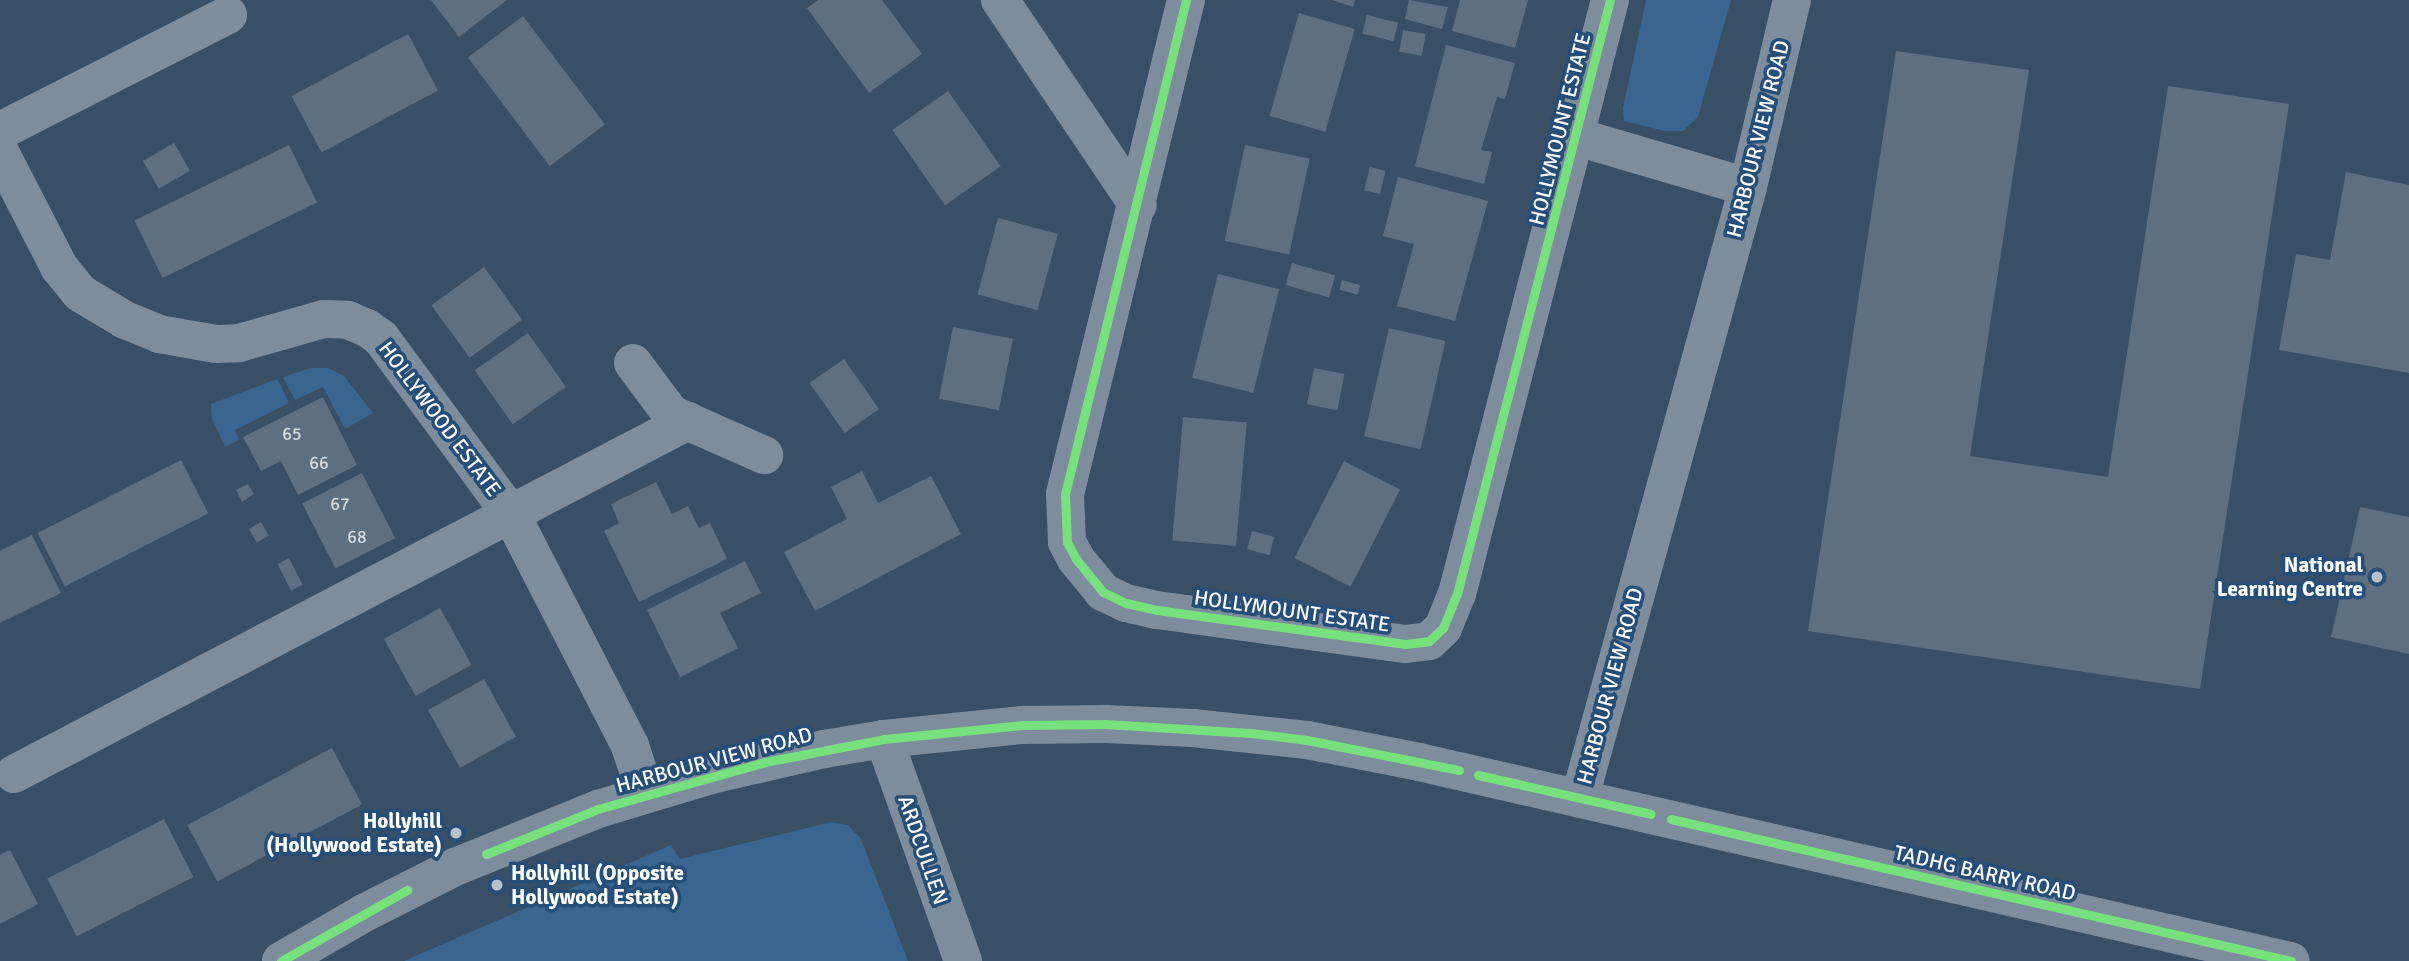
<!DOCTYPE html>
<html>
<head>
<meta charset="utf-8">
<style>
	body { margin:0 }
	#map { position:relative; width:2409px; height:961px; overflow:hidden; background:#384f66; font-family:Signika,sans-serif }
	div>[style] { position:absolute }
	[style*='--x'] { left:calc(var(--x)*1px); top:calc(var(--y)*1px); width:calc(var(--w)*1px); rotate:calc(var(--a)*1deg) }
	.green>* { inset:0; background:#396590 }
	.building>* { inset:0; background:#5e6f81; transform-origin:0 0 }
	.minor>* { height:38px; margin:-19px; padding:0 19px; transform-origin:19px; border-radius:19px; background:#7d8d9d }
	.cycleway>* { height:9px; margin:-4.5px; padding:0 4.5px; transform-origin:4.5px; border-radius:4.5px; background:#77e17e }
	.dots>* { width:19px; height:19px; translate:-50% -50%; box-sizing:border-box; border:4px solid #254e79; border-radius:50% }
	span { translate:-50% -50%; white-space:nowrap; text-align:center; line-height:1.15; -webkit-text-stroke:7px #254e79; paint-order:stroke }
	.number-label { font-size:18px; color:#d7dbe0 }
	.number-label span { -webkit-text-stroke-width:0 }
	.street-label { font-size:21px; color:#fff }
	.poi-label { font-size:21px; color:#fff; font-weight:700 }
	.right { translate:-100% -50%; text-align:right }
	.left { translate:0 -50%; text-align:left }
</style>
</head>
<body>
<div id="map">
	<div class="green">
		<div style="clip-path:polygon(1646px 0,1731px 0,1698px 117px,1683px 131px,1665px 131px,1624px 121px,1623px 108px)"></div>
		<div style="clip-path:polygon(311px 368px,328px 368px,344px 376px,373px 413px,345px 429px,323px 387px,295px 400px,283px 377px)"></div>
		<div style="clip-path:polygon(277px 379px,289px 403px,235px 430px,239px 440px,225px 447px,212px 418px,211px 404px)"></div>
		<div style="clip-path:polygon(831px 822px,848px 825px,861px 839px,908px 961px,404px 961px,671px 845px,680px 859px)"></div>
	</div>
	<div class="building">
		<div style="clip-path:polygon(431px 0,507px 0,459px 37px)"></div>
		<div style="clip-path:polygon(818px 0,882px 0,922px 54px,869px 93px,807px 8px)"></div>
		<div style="clip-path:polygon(1332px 0,1355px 0,1353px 7px)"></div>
		<div style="clip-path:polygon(1409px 0,1448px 7px,1442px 29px,1405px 19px)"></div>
		<div style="clip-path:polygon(1460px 0,1528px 0,1515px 48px,1452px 31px)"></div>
		<div style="left:1299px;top:13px;width:58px;height:107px;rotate:16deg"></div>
		<div style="left:1367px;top:15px;width:32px;height:19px;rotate:14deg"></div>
		<div style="left:523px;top:16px;width:136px;height:69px;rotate:53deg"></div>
		<div style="left:1403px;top:30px;width:23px;height:22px;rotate:10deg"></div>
		<div style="left:408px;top:34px;width:64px;height:132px;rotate:62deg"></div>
		<div style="clip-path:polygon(1446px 45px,1515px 63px,1505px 99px,1497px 97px,1481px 150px,1492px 152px,1484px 184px,1415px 166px)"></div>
		<div style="clip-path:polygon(1896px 51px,2029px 70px,1970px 456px,2108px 477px,2168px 86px,2289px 104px,2200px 689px,1808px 631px)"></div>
		<div style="left:948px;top:91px;width:92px;height:68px;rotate:55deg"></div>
		<div style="left:174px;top:143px;width:32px;height:36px;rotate:60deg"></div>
		<div style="left:289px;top:145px;width:64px;height:172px;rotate:64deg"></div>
		<div style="left:1245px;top:145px;width:66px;height:98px;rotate:12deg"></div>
		<div style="left:1370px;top:167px;width:16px;height:24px;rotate:14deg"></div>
		<div style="clip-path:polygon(2346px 172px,2409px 185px,2409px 373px,2279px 350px,2296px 254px,2330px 260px)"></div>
		<div style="clip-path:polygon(1398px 177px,1488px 201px,1455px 321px,1397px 306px,1414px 244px,1383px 236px)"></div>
		<div style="left:998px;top:218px;width:62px;height:79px;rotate:15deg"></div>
		<div style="left:1292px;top:263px;width:45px;height:23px;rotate:16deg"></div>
		<div style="left:484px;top:267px;width:65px;height:65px;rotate:54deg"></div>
		<div style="left:1218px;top:274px;width:63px;height:107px;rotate:14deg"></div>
		<div style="left:1342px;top:280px;width:19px;height:10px;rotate:16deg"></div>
		<div style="left:953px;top:327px;width:61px;height:73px;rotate:11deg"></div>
		<div style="left:1389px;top:328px;width:58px;height:111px;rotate:13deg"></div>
		<div style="left:528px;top:333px;width:66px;height:65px;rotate:55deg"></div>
		<div style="left:844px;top:359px;width:61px;height:42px;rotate:55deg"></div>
		<div style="left:1314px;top:368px;width:31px;height:37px;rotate:11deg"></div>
		<div style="clip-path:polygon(323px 397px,357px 465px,298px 495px,281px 461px,261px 471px,243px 437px)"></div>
		<div style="left:1183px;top:417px;width:64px;height:124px;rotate:5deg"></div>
		<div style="left:181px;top:460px;width:60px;height:161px;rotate:63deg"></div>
		<div style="left:1344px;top:461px;width:63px;height:109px;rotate:27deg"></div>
		<div style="clip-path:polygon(862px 471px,878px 503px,931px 476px,961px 534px,815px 611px,784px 552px,847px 519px,831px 487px)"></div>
		<div style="left:362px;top:473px;width:73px;height:67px;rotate:63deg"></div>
		<div style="clip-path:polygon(656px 482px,672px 514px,688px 506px,699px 528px,710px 523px,727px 559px,639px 602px,604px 531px,619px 523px,611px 504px)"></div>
		<div style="clip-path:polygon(248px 484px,254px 494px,242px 502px,236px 490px)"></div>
		<div style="clip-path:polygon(2360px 507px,2409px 517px,2409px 654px,2331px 637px)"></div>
		<div style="left:261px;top:522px;width:16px;height:14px;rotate:60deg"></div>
		<div style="left:1252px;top:531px;width:23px;height:19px;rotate:15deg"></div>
		<div style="clip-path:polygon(32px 535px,61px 593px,0 623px,0 551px)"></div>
		<div style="left:289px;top:558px;width:30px;height:13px;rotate:63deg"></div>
		<div style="clip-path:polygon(745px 561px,761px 593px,720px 613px,738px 648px,680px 677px,647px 610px)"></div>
		<div style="left:440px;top:608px;width:65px;height:64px;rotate:61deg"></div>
		<div style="left:484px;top:679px;width:66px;height:64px;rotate:61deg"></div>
		<div style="left:332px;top:748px;width:64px;height:164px;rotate:62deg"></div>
		<div style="left:164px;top:819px;width:65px;height:131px;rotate:63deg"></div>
		<div style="clip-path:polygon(10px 850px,38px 904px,0 924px,0 855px)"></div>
	</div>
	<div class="minor">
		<div style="--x:1000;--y:0;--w:247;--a:56.1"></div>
		<div style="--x:1186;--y:0;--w:509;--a:103.76"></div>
		<div style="--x:1065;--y:494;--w:48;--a:87.6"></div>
		<div style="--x:1067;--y:542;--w:19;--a:62"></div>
		<div style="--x:1076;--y:559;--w:43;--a:50.7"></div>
		<div style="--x:1103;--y:592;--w:25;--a:26"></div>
		<div style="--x:1126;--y:603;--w:32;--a:13"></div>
		<div style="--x:1157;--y:610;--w:251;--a:7.8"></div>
		<div style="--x:1406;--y:644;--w:23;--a:-7"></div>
		<div style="--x:1429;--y:641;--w:19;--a:-43"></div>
		<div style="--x:1443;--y:628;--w:37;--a:-68"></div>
		<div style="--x:1457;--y:594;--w:613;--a:-75.56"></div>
		<div style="--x:0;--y:131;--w:256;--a:-27"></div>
		<div style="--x:1577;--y:137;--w:178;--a:16.3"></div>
		<div style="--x:0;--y:152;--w:129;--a:62.8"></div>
		<div style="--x:59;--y:267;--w:33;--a:51"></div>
		<div style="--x:80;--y:293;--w:52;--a:31"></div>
		<div style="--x:125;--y:320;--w:37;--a:22"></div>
		<div style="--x:159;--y:334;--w:58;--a:10"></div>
		<div style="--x:216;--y:344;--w:23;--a:-2"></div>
		<div style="--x:239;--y:343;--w:88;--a:-15.8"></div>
		<div style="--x:324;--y:319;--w:24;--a:2"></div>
		<div style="--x:348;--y:320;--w:21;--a:23"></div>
		<div style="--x:367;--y:328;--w:17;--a:36"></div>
		<div style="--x:381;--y:338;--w:221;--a:53.6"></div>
		<div style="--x:512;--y:516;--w:259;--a:62.8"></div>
		<div style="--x:630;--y:746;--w:51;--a:71.6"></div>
		<div style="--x:633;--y:363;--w:64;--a:53.3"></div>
		<div style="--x:671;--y:414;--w:102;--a:23.8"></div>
		<div style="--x:884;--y:739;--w:236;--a:70.4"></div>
		<div style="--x:14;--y:774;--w:761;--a:-27.64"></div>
		<div style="--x:1580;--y:797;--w:633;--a:-74.6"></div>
		<div style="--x:1748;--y:187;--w:192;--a:-76.8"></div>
		<div style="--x:281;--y:961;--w:96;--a:-30"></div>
		<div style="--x:364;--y:913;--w:102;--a:-26.8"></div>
		<div style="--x:455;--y:867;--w:154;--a:-22.1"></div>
		<div style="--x:598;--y:809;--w:118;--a:-16.7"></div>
		<div style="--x:711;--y:775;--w:116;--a:-13"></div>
		<div style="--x:824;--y:749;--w:61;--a:-9.5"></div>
		<div style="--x:884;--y:739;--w:140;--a:-5.8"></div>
		<div style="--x:1023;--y:725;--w:82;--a:-0.7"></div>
		<div style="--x:1105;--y:724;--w:88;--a:2.6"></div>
		<div style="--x:1193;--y:728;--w:115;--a:6"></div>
		<div style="--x:1307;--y:740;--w:114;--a:11.1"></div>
		<div style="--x:1419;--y:762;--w:894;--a:12.86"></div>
	</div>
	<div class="cycleway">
		<div style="--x:1186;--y:0;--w:509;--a:103.76"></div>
		<div style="--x:1065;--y:494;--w:48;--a:87.6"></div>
		<div style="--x:1067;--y:542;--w:19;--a:62"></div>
		<div style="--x:1076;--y:559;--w:43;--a:50.7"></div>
		<div style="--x:1103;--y:592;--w:25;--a:26"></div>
		<div style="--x:1126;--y:603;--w:32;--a:13"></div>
		<div style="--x:1157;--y:610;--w:251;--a:7.8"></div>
		<div style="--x:1406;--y:644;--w:23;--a:-7"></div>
		<div style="--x:1429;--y:641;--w:19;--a:-43"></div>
		<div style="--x:1443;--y:628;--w:37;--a:-68"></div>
		<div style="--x:1457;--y:594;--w:613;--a:-75.56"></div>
		<div style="--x:1478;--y:775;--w:177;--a:12.7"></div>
		<div style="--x:1671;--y:819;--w:636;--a:12.9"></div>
		<div style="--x:486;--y:854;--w:121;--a:-21.9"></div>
		<div style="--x:598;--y:809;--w:173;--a:-15.7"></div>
		<div style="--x:765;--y:762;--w:121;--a:-10.9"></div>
		<div style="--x:884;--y:739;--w:140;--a:-5.8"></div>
		<div style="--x:1023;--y:725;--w:82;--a:-0.7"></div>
		<div style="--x:1105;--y:724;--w:146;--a:3.5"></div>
		<div style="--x:1251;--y:733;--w:56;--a:7.1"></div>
		<div style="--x:1307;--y:740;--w:155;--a:11.2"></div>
		<div style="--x:281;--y:961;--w:145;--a:-29.4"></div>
	</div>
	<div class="dots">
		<div style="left:2377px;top:577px;background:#b9c1c9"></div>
		<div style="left:456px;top:833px;background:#b9c1c9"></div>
		<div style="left:497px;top:885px;background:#b9c1c9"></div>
	</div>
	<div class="number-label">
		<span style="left:292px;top:434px">65</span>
		<span style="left:319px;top:463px">66</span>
		<span style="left:340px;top:504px">67</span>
		<span style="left:357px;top:537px">68</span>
	</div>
	<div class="street-label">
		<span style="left:1560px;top:129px;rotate:-76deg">HOLLYMOUNT ESTATE</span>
		<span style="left:1758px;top:139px;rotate:-76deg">HARBOUR VIEW ROAD</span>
		<span style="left:440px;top:419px;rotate:53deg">HOLLYWOOD ESTATE</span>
		<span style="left:1292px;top:611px;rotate:8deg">HOLLYMOUNT ESTATE</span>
		<span style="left:1610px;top:686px;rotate:-75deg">HARBOUR VIEW ROAD</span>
		<span style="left:714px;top:760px;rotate:-15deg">HARBOUR VIEW ROAD</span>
		<span style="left:923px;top:850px;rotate:71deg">ARDCULLEN</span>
		<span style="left:1985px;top:873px;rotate:13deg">TADHG BARRY ROAD</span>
	</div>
	<div class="poi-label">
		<span class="right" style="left:2363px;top:577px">National<br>Learning Centre</span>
		<span class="right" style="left:442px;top:833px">Hollyhill<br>(Hollywood Estate)</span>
		<span class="left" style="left:511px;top:885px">Hollyhill (Opposite<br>Hollywood Estate)</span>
	</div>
</div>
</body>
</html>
